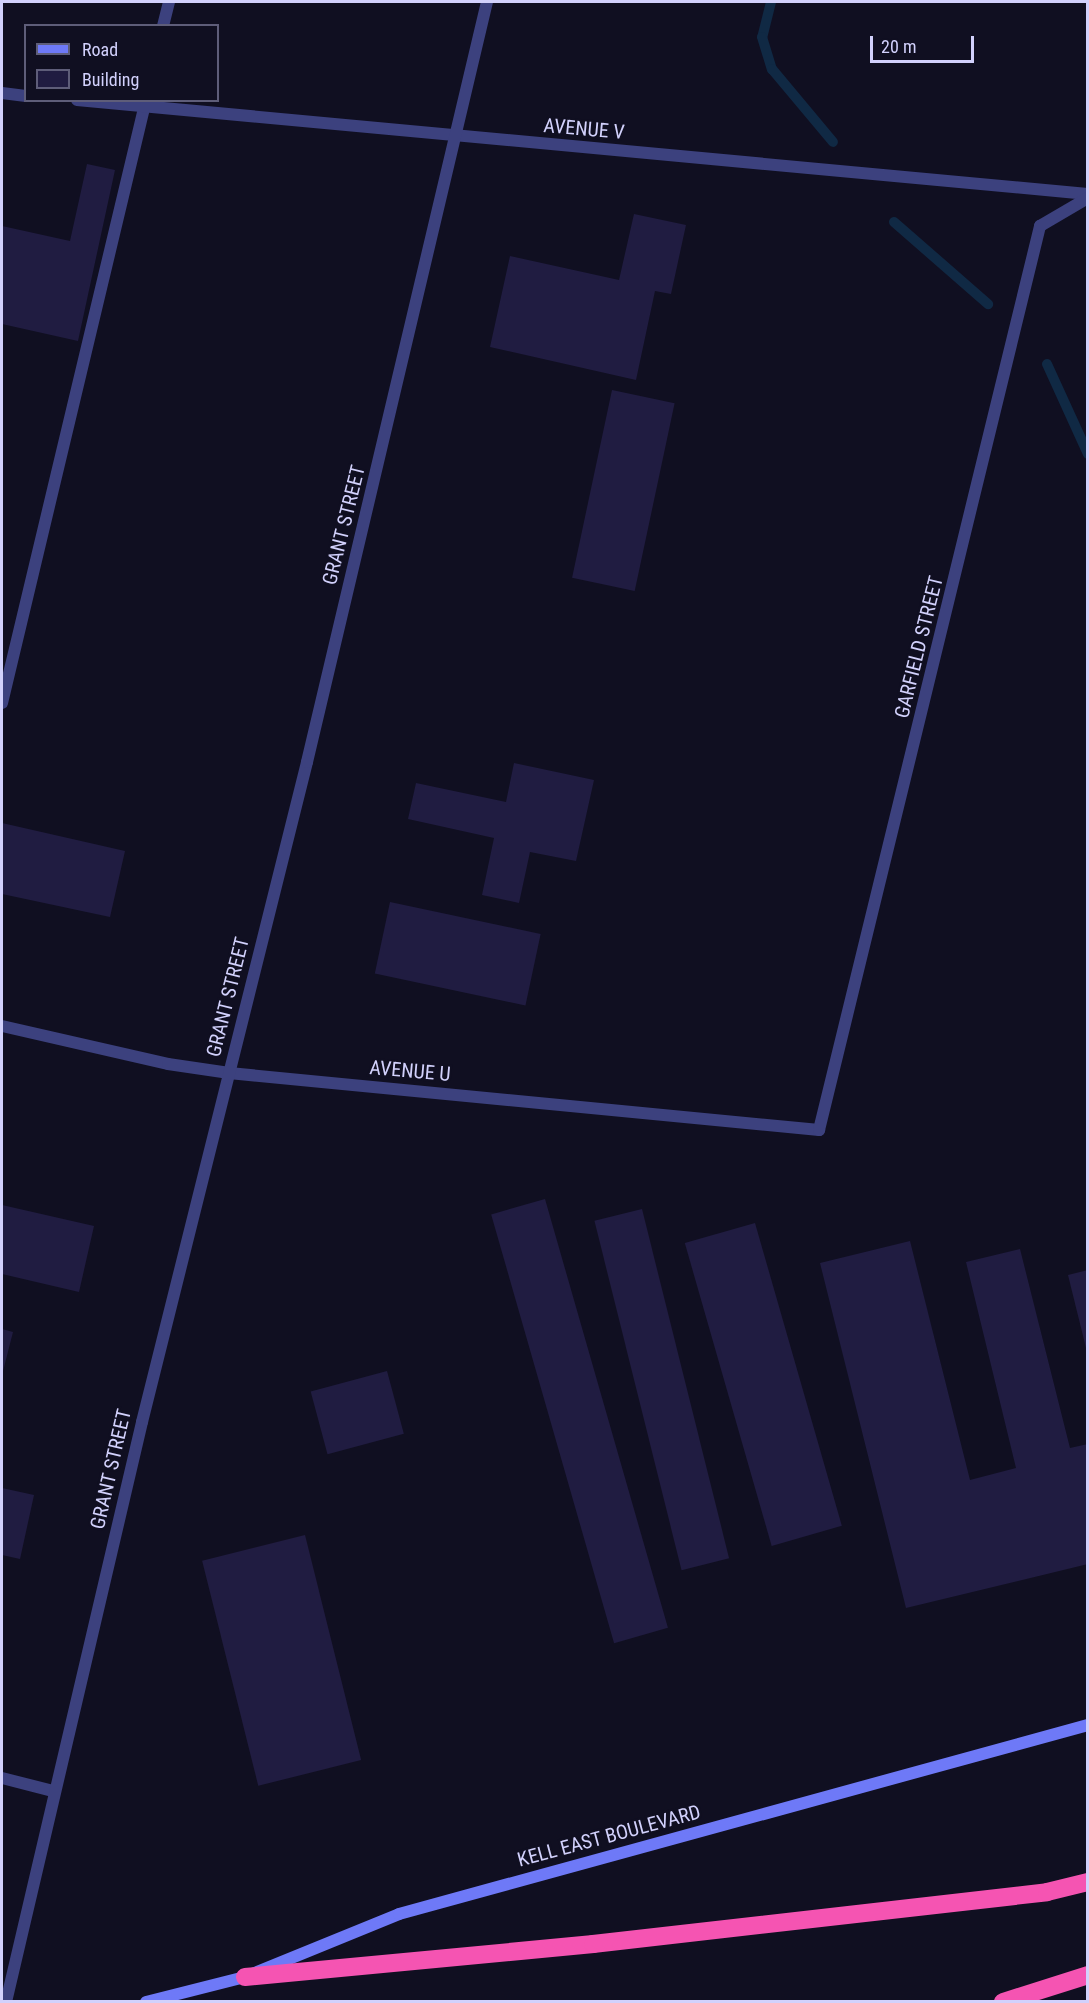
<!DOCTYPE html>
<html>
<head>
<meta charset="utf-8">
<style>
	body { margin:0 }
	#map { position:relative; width:1089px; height:2003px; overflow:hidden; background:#100f21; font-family:"Roboto Condensed",sans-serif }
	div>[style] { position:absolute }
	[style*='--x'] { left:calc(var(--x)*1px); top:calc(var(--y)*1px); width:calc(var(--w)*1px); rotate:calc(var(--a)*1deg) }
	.stream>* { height:10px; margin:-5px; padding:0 5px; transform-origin:5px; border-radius:5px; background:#102944 }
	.building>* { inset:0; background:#201c41; transform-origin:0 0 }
	.lane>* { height:12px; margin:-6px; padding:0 6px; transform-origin:6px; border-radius:6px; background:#3c417e }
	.street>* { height:12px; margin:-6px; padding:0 6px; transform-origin:6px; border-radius:6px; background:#3c417e }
	.secondary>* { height:12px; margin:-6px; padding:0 6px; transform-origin:6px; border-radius:6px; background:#6e79f7 }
	.highway>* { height:18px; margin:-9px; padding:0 9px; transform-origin:9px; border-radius:9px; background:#f554b2 }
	span { translate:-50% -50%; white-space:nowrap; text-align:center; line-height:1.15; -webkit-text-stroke:4.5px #100f21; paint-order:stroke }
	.street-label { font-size:20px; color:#d2d1fc }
	.frame { position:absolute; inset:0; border:3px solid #d2d1fc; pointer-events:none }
	.legend { position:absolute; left:24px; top:24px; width:195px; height:78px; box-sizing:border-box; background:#100f21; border:2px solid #5e5d79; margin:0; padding:8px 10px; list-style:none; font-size:18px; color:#d2d1fc }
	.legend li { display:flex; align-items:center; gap:12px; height:30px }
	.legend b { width:30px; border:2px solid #5e5d79 }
	.scale { position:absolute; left:870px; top:36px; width:104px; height:27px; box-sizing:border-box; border:3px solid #d2d1fc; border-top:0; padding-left:8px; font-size:18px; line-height:21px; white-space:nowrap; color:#d2d1fc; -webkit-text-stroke:4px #100f21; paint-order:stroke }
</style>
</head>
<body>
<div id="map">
	<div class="stream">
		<div style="--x:771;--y:2;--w:36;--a:104"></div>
		<div style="--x:762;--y:37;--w:34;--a:73"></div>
		<div style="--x:772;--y:69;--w:95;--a:50.1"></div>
		<div style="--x:894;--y:222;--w:125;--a:41.1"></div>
		<div style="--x:1047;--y:364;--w:99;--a:65.5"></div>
	</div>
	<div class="building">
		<div style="clip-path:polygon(87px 164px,115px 170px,78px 341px,2px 324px,2px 226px,70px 241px)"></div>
		<div style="clip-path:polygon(634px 214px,686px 225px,671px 294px,655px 291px,636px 380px,490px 347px,510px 256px,619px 280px)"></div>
		<div style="left:612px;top:390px;width:64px;height:192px;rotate:12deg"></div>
		<div style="clip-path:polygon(514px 763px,594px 780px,576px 861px,530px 852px,519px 903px,482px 895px,494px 838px,408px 819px,416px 783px,506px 802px)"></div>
		<div style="clip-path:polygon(2px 823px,125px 851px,110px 917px,2px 894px)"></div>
		<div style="left:390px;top:902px;width:154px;height:73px;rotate:12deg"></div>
		<div style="left:545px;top:1199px;width:446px;height:56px;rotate:74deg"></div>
		<div style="clip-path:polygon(2px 1205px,94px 1226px,79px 1292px,2px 1274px)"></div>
		<div style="left:642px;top:1209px;width:360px;height:49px;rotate:76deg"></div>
		<div style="left:755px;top:1223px;width:315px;height:73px;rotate:74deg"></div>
		<div style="clip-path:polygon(910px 1241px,970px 1480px,1016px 1468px,966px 1262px,1020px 1249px,1070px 1448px,1088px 1444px,1088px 1564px,906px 1608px,820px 1263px)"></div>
		<div style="clip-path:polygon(1088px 1270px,1088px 1352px,1087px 1352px,1068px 1275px)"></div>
		<div style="clip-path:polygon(2px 1329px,13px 1332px,2px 1375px)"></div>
		<div style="left:387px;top:1371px;width:65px;height:79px;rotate:75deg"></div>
		<div style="clip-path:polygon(2px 1488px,34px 1495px,20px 1559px,2px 1555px)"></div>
		<div style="left:305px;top:1535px;width:232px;height:106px;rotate:76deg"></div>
	</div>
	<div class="lane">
		<div style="--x:163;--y:26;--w:25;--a:-76"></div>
		<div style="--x:2;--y:703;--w:620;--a:-76.57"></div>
	</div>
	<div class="street">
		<div style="--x:2;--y:93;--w:24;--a:7"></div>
		<div style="--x:77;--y:100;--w:1015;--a:5.31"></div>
		<div style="--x:2;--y:1026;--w:170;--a:12.9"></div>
		<div style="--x:168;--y:1064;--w:62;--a:8.4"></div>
		<div style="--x:229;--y:1073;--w:593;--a:5.52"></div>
		<div style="--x:819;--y:1130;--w:931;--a:-76.26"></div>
		<div style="--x:1040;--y:226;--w:56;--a:-30.3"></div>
		<div style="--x:2;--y:1778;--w:53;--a:14.3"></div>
		<div style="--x:6;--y:2002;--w:596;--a:-76.8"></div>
		<div style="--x:142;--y:1422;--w:680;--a:-75.96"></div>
		<div style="--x:307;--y:762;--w:781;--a:-76.68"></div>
	</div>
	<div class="secondary">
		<div style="--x:146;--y:2002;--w:102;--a:-14.2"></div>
		<div style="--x:245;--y:1977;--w:166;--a:-22.2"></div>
		<div style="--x:399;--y:1914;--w:714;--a:-15.34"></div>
	</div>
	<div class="highway">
		<div style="--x:245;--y:1977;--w:350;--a:-5.4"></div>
		<div style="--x:593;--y:1944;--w:457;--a:-6.5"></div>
		<div style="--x:1047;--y:1892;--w:42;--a:-13.7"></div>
		<div style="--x:1003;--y:2002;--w:89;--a:-17.6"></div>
	</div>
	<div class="street-label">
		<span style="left:584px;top:129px;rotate:5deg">AVENUE V</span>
		<span style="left:344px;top:525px;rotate:-76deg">GRANT STREET</span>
		<span style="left:919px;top:647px;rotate:-76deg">GARFIELD STREET</span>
		<span style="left:228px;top:997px;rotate:-76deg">GRANT STREET</span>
		<span style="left:410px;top:1071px;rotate:5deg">AVENUE U</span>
		<span style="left:111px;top:1469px;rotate:-77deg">GRANT STREET</span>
		<span style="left:609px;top:1836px;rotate:-15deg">KELL EAST BOULEVARD</span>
	</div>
	<div class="frame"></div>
	<ul class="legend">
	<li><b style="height:8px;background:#6e79f7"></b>Road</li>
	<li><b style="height:16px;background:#201c41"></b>Building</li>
	</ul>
	<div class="scale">20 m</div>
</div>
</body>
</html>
